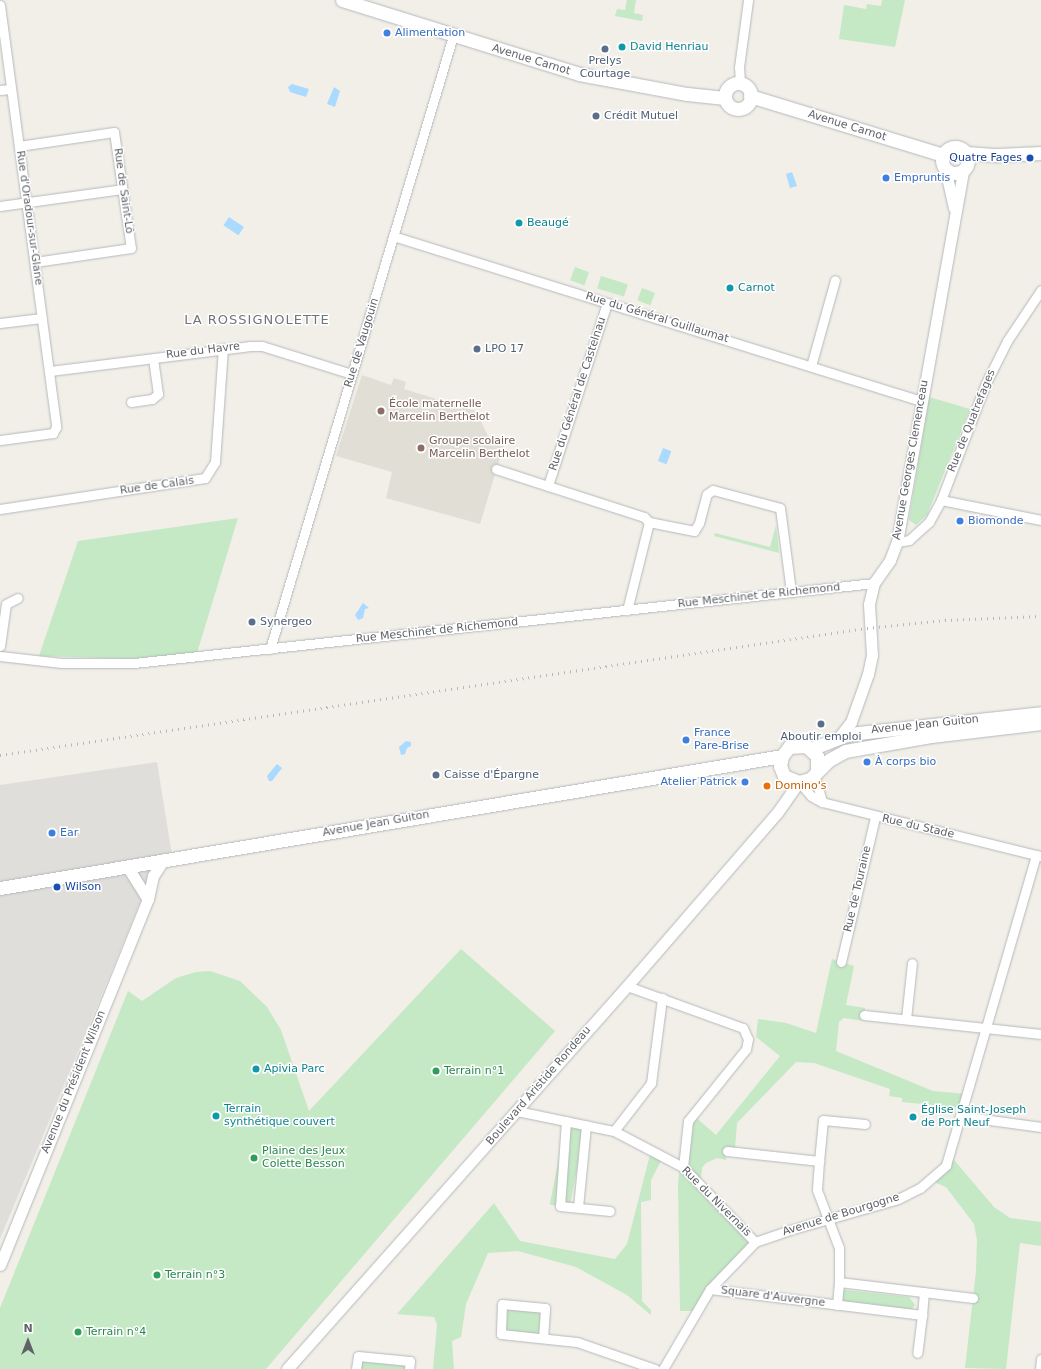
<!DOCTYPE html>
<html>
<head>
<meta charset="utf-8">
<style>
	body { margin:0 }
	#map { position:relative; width:1041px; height:1369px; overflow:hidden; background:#f1efe8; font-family:"DejaVu Sans",sans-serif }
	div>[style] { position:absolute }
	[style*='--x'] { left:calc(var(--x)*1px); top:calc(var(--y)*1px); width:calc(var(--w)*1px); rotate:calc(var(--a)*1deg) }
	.industrial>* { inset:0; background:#e0deda }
	.education>* { inset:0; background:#e1ded6 }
	.green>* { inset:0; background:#c5e8c5; transform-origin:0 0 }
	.water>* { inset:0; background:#aadaff; transform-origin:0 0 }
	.roads { filter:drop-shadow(0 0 1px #b5b8bc) drop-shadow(0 0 1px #b5b8bc) }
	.minor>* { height:9px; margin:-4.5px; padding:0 4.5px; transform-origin:4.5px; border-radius:4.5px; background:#fff }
	.tertiary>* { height:11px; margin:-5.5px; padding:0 5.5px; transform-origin:5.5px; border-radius:5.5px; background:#fff }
	.secondary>* { height:13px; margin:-6.5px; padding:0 6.5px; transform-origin:6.5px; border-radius:6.5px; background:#fff }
	.secondary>.ring { margin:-6.5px; padding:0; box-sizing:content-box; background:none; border:13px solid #fff; border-radius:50% }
	.rail>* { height:3px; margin-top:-1.5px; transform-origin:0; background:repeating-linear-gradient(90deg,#b6b7b8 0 1px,transparent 0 6px) }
	.dots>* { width:11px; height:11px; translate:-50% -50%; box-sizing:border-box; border:2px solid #fff; border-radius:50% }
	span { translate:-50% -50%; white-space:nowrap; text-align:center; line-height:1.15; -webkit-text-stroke:3px #fff; paint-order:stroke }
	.shop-label { font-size:11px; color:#366cbe }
	.left { translate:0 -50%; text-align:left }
	.right { translate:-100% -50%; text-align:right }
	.culture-label { font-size:11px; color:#0d838f }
	.street-label { font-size:11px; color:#5f6368 }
	.service-label { font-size:11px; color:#4e5e75 }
	.transit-label { font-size:11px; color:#164399 }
	.education-label { font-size:11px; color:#785e54 }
	.food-label { font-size:11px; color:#c56008 }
	.leisure-label { font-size:11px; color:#27864d }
	.quarter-label { font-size:13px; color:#70757a; letter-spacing:1px }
	.north { position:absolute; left:8px; top:1321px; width:40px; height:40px; -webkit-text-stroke:3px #fff; paint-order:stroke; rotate:0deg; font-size:11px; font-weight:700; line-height:16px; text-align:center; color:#5f6368 }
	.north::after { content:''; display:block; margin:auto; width:14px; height:18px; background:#5f6368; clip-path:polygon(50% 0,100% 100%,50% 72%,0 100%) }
</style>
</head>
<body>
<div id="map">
	<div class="industrial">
		<div style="clip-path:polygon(157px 762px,172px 855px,149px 881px,0 1239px,0 785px)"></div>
	</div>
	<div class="education">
		<div style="clip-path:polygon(362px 375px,391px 385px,394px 378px,406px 382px,404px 389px,476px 411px,488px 436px,505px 442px,480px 524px,386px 498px,392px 472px,336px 456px)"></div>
	</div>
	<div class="green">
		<div style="clip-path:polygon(627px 0,636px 0,634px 13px,643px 15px,642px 21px,615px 16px,617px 9px,625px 10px)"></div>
		<div style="clip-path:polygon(882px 0,905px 0,895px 47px,839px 39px,844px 5px,866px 9px,867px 4px,881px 6px)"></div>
		<div style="left:575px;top:267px;width:15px;height:14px;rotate:20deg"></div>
		<div style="left:601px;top:276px;width:28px;height:13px;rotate:17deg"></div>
		<div style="left:642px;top:288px;width:14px;height:13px;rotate:21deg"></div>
		<div style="clip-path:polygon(929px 397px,970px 409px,927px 515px,916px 525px,909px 520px)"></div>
		<div style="clip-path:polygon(238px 518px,197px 653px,130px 659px,39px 656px,78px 541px)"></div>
		<div style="clip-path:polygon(776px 525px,779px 553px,714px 536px,715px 533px,770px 547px)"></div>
		<div style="clip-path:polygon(461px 949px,555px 1031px,266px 1369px,0 1369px,0 1308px,128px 991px,142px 1001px,176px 978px,196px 972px,210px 971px,240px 981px,267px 1007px,281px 1030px,309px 1111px)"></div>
		<div style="clip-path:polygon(832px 959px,854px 966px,846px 1005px,865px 1008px,864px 1021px,844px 1018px,839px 1022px,836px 1051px,933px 1091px,967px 1094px,962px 1108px,902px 1102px,902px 1098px,889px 1096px,890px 1089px,814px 1063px,796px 1062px,737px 1123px,735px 1149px,727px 1148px,726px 1160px,717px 1158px,706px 1163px,702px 1168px,700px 1185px,755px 1242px,697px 1311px,680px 1311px,678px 1184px,680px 1165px,693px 1115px,716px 1135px,780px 1056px,756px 1037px,758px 1019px,786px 1023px,816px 1033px)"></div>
		<div style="left:566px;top:1121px;width:20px;height:85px;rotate:11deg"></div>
		<div style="clip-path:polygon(651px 1151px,663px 1157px,651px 1180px,651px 1200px,641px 1202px,642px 1301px,651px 1310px,651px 1315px,627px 1295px,576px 1267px,518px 1251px,488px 1253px,466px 1304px,461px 1337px,452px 1341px,454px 1369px,433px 1369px,437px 1324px,434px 1317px,397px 1314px,494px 1203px,520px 1241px,615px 1259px,627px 1244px)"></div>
		<div style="clip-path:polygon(949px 1154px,994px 1207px,1010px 1218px,1041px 1222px,1041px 1246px,1020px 1243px,1006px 1369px,965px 1368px,976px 1271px,977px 1240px,974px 1224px,946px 1187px,929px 1180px)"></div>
		<div style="clip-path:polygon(845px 1290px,909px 1297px,915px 1305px,911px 1310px,845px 1302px,841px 1299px,840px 1292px)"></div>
		<div style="left:502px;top:1304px;width:43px;height:30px;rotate:5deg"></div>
		<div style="clip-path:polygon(358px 1356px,410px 1361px,409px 1369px,357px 1369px)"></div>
	</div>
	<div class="water">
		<div style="clip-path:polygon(292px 84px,309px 89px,306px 97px,290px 92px,288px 87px)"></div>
		<div style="clip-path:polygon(334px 87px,340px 91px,335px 107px,327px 104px)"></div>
		<div style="clip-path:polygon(792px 172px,797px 186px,790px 188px,786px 174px)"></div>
		<div style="left:229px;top:217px;width:18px;height:10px;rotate:34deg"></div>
		<div style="left:663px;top:448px;width:9px;height:14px;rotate:21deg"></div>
		<div style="clip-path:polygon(363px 603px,369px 608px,365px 609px,363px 618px,358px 620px,355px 615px)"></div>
		<div style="clip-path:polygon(406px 741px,411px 742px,411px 746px,407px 748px,405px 754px,401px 755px,399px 747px)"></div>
		<div style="clip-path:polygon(277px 764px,282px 768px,272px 781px,269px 781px,267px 776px)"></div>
	</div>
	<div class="roads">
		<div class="minor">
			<div style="--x:0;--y:5;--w:426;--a:82.4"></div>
			<div style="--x:56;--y:427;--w:7;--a:117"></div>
			<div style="--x:53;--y:433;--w:53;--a:172.5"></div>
			<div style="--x:740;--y:84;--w:17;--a:-93"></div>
			<div style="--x:739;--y:67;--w:68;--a:-82.3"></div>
			<div style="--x:0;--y:90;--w:10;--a:-6"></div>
			<div style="--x:19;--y:146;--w:96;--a:-8.4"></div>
			<div style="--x:114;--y:132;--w:117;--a:81.7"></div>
			<div style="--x:131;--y:248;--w:97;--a:171.7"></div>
			<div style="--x:0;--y:206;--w:123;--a:-7.9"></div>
			<div style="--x:393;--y:236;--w:553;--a:17.35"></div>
			<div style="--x:607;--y:303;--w:192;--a:107.9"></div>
			<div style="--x:548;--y:486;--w:101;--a:17.9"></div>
			<div style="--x:644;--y:517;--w:7;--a:45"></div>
			<div style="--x:649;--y:522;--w:91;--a:104"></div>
			<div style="--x:0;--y:323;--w:42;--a:-6.8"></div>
			<div style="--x:811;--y:366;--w:89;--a:-74.4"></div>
			<div style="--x:50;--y:371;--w:202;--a:-7.1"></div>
			<div style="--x:250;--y:346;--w:12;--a:0"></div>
			<div style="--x:262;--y:346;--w:94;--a:17.3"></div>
			<div style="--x:131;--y:402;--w:21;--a:-8"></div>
			<div style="--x:152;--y:399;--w:8;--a:-40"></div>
			<div style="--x:158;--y:394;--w:36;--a:-98"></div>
			<div style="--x:496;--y:469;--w:55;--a:18.1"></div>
			<div style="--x:941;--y:500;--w:102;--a:11.3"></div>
			<div style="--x:0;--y:509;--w:207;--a:-8.6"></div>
			<div style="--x:205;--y:478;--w:19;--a:-58"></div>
			<div style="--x:215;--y:462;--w:114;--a:-86"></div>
			<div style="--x:649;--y:522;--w:46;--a:11.3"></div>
			<div style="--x:694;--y:531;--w:9;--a:-58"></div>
			<div style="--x:699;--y:523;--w:30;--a:-75"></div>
			<div style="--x:707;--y:494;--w:7;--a:-34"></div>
			<div style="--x:713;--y:490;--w:69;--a:15"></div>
			<div style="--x:780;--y:508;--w:85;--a:82.5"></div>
			<div style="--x:897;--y:542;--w:12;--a:-9"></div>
			<div style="--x:909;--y:540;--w:27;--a:-42"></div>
			<div style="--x:929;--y:522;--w:25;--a:-61"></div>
			<div style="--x:941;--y:500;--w:125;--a:-69"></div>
			<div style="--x:986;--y:383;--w:47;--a:-63.4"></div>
			<div style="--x:1007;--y:341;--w:61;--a:-56.3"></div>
			<div style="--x:0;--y:646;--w:42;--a:-81.9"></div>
			<div style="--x:6;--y:604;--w:13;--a:-27"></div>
			<div style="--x:270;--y:649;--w:640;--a:-73.38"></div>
			<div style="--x:0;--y:656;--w:62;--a:6.4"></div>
			<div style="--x:62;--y:663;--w:72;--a:0"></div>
			<div style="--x:134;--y:663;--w:744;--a:-6.17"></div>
			<div style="--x:814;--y:775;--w:28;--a:73"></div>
			<div style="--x:799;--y:782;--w:18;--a:49"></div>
			<div style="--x:811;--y:796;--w:13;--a:29"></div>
			<div style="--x:822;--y:802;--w:226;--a:13.9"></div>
			<div style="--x:841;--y:962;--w:149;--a:-76.8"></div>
			<div style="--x:627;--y:986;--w:123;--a:19.9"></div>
			<div style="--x:743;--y:1028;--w:12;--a:66"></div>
			<div style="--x:748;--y:1039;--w:10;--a:101"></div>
			<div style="--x:746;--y:1049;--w:92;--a:128.9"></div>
			<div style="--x:688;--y:1121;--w:46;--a:96.2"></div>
			<div style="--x:864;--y:1015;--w:178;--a:6.1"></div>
			<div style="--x:906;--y:1019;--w:56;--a:-83.9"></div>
			<div style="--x:517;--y:1111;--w:99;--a:11.7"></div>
			<div style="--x:614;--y:1131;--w:78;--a:27.6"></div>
			<div style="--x:683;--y:1167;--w:104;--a:46.2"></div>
			<div style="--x:960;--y:1116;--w:82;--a:7.7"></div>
			<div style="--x:566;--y:1121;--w:85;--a:94"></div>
			<div style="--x:560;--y:1206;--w:50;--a:5.7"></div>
			<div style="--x:614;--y:1131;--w:61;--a:-52.4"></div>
			<div style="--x:651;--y:1083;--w:86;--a:-82.6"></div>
			<div style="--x:727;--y:1151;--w:93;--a:6.2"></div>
			<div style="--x:819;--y:1161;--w:29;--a:94"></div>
			<div style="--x:817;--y:1190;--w:62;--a:69.2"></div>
			<div style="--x:839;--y:1248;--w:34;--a:90"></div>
			<div style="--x:839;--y:1282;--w:135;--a:6.8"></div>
			<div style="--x:819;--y:1161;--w:41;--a:-84.4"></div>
			<div style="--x:823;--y:1120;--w:42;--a:5.4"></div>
			<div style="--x:578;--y:1207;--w:82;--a:-84.4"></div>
			<div style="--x:710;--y:1289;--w:214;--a:7"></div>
			<div style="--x:922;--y:1315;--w:38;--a:97"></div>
			<div style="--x:837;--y:1305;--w:23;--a:-85"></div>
			<div style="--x:922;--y:1315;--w:23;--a:-85"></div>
			<div style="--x:543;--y:1338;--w:30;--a:-86"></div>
			<div style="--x:545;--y:1308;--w:43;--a:-174.7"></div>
			<div style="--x:502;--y:1304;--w:30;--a:92"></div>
			<div style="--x:501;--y:1334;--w:76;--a:6"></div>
			<div style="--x:577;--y:1342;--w:83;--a:19.1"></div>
			<div style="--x:356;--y:1369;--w:13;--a:-81"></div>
			<div style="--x:358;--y:1356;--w:52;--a:5.5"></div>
			<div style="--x:410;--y:1361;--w:8;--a:97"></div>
			<div style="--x:663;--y:1369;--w:93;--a:-59.6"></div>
			<div style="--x:710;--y:1289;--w:65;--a:-46.2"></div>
			<div style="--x:755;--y:1242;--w:37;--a:-19"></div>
			<div style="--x:790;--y:1230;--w:112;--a:-16"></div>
			<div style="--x:898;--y:1199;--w:25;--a:-27"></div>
			<div style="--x:920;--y:1188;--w:35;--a:-41"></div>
			<div style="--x:946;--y:1165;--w:323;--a:-73.8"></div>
			<div style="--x:1040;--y:1369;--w:10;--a:-84"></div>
		</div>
		<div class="tertiary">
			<div style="--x:945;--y:168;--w:41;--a:77.3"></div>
			<div style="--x:840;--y:736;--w:18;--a:-52"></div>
			<div style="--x:851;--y:722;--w:51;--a:-70.5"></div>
			<div style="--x:868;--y:674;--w:19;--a:-78"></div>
			<div style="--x:872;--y:655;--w:51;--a:-93.4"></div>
			<div style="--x:869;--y:604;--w:22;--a:-77"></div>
			<div style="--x:874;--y:583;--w:28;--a:-55"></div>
			<div style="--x:890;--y:560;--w:19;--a:-69"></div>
			<div style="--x:897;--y:542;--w:378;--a:-79.9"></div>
			<div style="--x:127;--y:866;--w:39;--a:58"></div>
			<div style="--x:0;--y:1265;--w:395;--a:-68"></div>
			<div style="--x:148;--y:899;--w:24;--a:-78"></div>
			<div style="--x:153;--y:876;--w:20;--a:-57"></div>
			<div style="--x:287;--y:1369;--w:512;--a:-48.4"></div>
			<div style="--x:627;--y:986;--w:229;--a:-49.1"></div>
			<div style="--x:777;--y:813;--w:38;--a:-55"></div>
		</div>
		<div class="secondary">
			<div style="--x:342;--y:0;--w:248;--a:17.3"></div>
			<div style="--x:579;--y:74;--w:110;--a:10.5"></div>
			<div style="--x:687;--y:94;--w:38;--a:6"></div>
			<div class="ring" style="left:725px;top:83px;width:13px;height:13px"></div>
			<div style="--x:750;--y:96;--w:202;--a:17"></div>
			<div class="ring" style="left:942px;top:147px;width:13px;height:13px"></div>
			<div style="--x:966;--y:153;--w:31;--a:4"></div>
			<div style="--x:997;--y:155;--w:44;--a:-2.6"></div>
			<div style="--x:811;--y:749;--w:41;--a:-21.5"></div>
			<div style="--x:849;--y:734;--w:193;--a:-6.2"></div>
			<div style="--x:817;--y:769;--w:13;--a:-90"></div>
			<div style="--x:817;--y:756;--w:15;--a:-138"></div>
			<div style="--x:806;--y:746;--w:17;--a:177"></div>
			<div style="--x:789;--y:747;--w:11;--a:128"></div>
			<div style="--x:782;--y:756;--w:10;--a:101"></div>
			<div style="--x:780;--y:766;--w:11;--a:68"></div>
			<div style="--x:784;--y:776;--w:16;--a:22"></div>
			<div style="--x:799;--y:782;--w:11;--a:-15"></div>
			<div style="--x:810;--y:779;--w:27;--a:-45"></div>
			<div style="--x:829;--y:760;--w:18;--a:-29"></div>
			<div style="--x:845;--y:751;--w:87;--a:-9.9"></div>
			<div style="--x:931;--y:736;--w:111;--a:-6.7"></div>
			<div style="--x:0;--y:888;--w:793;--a:-9.58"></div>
		</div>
	</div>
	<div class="rail">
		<div style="--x:0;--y:755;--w:876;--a:-8.33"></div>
		<div style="--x:867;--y:628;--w:78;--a:-5.9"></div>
		<div style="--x:945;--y:620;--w:96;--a:-2.4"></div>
	</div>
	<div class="dots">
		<div style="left:387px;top:33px;background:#3f7fe0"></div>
		<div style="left:622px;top:47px;background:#0f9aa8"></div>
		<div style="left:605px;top:49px;background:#5c6f8a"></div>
		<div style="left:596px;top:116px;background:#5c6f8a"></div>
		<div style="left:1030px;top:158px;background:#1a4fb4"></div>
		<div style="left:886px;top:178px;background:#3f7fe0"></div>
		<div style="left:519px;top:223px;background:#0f9aa8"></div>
		<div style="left:730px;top:288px;background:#0f9aa8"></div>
		<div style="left:477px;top:349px;background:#5c6f8a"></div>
		<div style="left:381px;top:411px;background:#8d6e63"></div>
		<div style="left:421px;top:448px;background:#8d6e63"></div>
		<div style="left:960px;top:521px;background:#3f7fe0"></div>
		<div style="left:252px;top:622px;background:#5c6f8a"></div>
		<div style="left:821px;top:724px;background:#5c6f8a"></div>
		<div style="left:686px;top:740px;background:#3f7fe0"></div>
		<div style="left:867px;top:762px;background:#3f7fe0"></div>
		<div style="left:436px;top:775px;background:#5c6f8a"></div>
		<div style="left:745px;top:782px;background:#3f7fe0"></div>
		<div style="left:767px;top:786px;background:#e8710a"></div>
		<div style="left:52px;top:833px;background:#3f7fe0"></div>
		<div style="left:57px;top:887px;background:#1a4fb4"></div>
		<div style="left:256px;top:1069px;background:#0f9aa8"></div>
		<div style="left:436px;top:1071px;background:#2e9e5b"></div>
		<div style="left:216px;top:1116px;background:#0f9aa8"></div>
		<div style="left:913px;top:1117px;background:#0f9aa8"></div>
		<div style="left:254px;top:1158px;background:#2e9e5b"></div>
		<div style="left:157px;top:1275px;background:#2e9e5b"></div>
		<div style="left:78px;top:1332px;background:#2e9e5b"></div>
	</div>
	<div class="shop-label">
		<span class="left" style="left:395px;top:33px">Alimentation</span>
		<span class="left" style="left:894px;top:178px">Empruntis</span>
		<span class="left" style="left:968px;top:521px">Biomonde</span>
		<span class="left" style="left:694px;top:740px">France<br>Pare-Brise</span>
		<span class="left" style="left:875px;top:762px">À corps bio</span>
		<span class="right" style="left:737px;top:782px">Atelier Patrick</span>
		<span class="left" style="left:60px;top:833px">Ear</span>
	</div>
	<div class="culture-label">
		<span class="left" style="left:630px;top:47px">David Henriau</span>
		<span class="left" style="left:527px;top:223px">Beaugé</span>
		<span class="left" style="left:738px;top:288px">Carnot</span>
		<span class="left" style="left:264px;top:1069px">Apivia Parc</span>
		<span class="left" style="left:224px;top:1116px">Terrain<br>synthétique couvert</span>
		<span class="left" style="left:921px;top:1117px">Église Saint-Joseph<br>de Port Neuf</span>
	</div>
	<div class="street-label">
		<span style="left:531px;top:60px;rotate:17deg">Avenue Carnot</span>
		<span style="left:847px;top:126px;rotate:17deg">Avenue Carnot</span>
		<span style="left:123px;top:191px;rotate:82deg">Rue de Saint-Lô</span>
		<span style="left:29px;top:218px;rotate:82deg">Rue d'Oradour-sur-Glane</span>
		<span style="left:657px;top:318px;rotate:17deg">Rue du Général Guillaumat</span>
		<span style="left:362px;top:343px;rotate:-73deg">Rue de Vaugouin</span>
		<span style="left:203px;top:351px;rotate:-7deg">Rue du Havre</span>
		<span style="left:578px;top:394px;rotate:-72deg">Rue du Général de Castelnau</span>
		<span style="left:972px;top:421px;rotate:-68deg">Rue de Quatrefages</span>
		<span style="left:911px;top:460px;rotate:-80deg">Avenue Georges Clemenceau</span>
		<span style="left:157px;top:486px;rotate:-8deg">Rue de Calais</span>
		<span style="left:759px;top:596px;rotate:-6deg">Rue Meschinet de Richemond</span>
		<span style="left:437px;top:631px;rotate:-6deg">Rue Meschinet de Richemond</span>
		<span style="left:925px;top:725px;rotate:-6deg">Avenue Jean Guiton</span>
		<span style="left:376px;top:824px;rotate:-10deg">Avenue Jean Guiton</span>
		<span style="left:918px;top:827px;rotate:13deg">Rue du Stade</span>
		<span style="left:858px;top:889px;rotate:-77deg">Rue de Touraine</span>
		<span style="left:74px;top:1082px;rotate:-68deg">Avenue du Président Wilson</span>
		<span style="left:539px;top:1086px;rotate:-49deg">Boulevard Aristide Rondeau</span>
		<span style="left:716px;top:1202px;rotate:45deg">Rue du Nivernais</span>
		<span style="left:841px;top:1215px;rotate:-17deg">Avenue de Bourgogne</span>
		<span style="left:773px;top:1297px;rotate:7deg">Square d'Auvergne</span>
	</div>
	<div class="service-label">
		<span style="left:605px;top:68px">Prelys<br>Courtage</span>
		<span class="left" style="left:604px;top:116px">Crédit Mutuel</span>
		<span class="left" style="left:485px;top:349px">LPO 17</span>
		<span class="left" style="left:260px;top:622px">Synergeo</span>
		<span style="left:821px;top:737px">Aboutir emploi</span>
		<span class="left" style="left:444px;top:775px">Caisse d'Épargne</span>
	</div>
	<div class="transit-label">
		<span class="right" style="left:1022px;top:158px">Quatre Fages</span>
		<span class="left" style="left:65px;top:887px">Wilson</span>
	</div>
	<div class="education-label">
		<span class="left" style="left:389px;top:411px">École maternelle<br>Marcelin Berthelot</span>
		<span class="left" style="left:429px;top:448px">Groupe scolaire<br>Marcelin Berthelot</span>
	</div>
	<div class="food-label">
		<span class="left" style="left:775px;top:786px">Domino's</span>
	</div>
	<div class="leisure-label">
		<span class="left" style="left:444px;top:1071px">Terrain n°1</span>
		<span class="left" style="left:262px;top:1158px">Plaine des Jeux<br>Colette Besson</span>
		<span class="left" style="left:165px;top:1275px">Terrain n°3</span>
		<span class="left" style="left:86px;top:1332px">Terrain n°4</span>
	</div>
	<div class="quarter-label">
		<span style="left:257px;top:320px">LA ROSSIGNOLETTE</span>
	</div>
	<div class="north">N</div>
</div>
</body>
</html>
